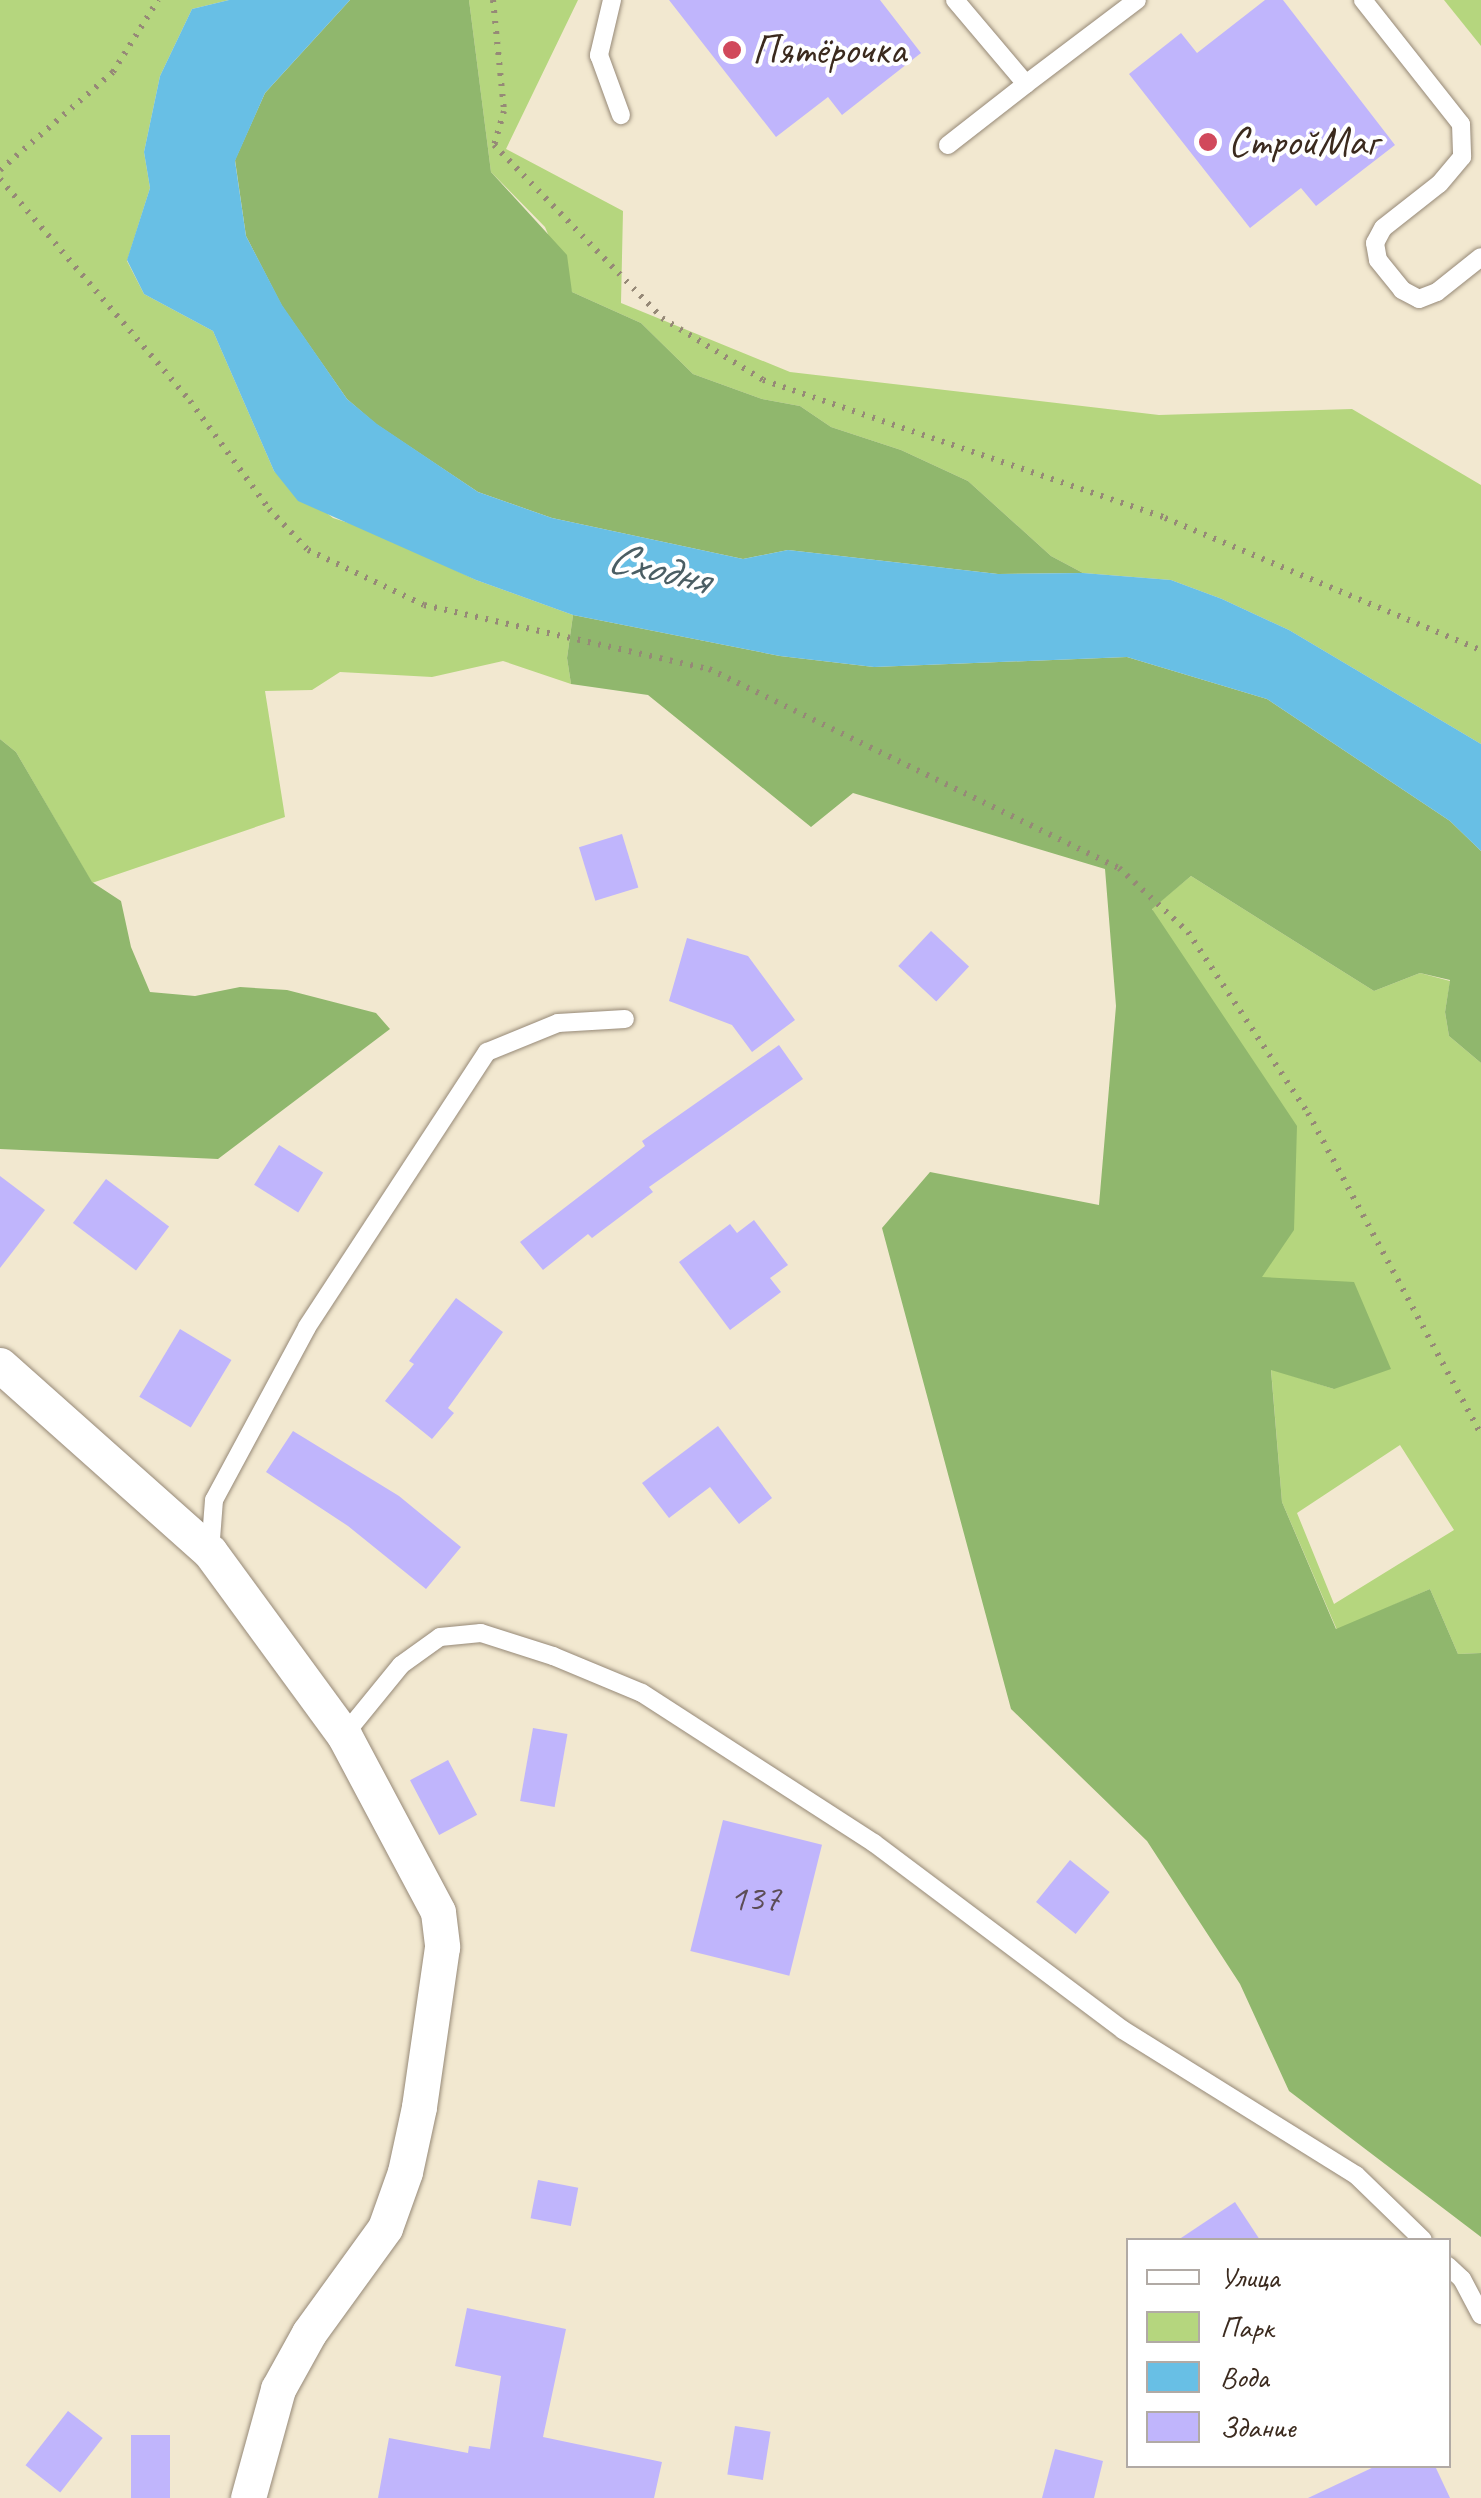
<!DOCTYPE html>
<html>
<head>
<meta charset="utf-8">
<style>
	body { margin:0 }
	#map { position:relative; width:1481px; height:2498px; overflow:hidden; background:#f2e8d0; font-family:Caveat,sans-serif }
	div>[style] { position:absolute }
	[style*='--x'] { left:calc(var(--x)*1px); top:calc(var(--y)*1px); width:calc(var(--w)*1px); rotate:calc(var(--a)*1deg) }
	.green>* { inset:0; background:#b5d67e }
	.forest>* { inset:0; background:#90b76d }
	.water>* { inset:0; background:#68bfe5 }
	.building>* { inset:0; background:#c0b5fc; transform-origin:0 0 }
	.path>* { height:6px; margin-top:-3px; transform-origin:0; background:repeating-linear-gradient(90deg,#968977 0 2.5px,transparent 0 10.5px) }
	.roads { filter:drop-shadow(0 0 2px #968977) drop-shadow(0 0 2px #968977) }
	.lane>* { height:18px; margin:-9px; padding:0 9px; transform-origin:9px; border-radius:9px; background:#fff }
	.street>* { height:35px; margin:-17.5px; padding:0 17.5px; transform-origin:17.5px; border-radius:17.5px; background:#fff }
	.dots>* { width:28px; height:28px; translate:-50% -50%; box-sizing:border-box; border:5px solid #fff; border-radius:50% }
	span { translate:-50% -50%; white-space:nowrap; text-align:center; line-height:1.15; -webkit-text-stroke:8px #fff; paint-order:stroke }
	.number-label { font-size:38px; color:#5c4d56 }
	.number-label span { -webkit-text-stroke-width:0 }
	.poi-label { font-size:42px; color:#3b2a1e }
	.left { translate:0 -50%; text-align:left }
	.water-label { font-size:45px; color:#4b5e64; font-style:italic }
	.legend { position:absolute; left:1126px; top:2238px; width:325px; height:230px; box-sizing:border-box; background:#fff; border:2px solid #b1aaa5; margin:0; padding:12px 18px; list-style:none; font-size:30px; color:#3b2a1e }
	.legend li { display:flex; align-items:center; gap:20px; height:50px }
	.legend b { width:50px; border:2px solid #b1aaa5 }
</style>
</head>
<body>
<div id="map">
	<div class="green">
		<div style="clip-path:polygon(0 0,229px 0,192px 9px,160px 76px,144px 152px,150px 188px,127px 261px,144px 294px,213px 331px,274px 471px,333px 518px,371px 530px,476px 580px,573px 615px,567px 658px,571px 684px,503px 661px,432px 677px,340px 672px,312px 690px,265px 691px,285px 817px,92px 883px,16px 752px,0 739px)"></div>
		<div style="clip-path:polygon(469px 0,578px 0,506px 149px,623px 211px,621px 303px,790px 372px,1159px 415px,1352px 409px,1481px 485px,1481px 744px,1289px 630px,1222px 599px,1171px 580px,1083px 573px,1051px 556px,968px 481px,901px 450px,831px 427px,800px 406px,762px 399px,693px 374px,641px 323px,572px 292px,545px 227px,491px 172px)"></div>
		<div style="clip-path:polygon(1444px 0,1481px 0,1481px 46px)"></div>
		<div style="clip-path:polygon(evenodd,1191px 876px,1374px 991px,1420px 973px,1450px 981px,1445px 1012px,1449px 1036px,1481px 1063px,1481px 1653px,1458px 1654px,1430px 1589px,1337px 1630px,1282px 1502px,1271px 1369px,1334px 1389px,1261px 1278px,1152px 908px,1191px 876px,1400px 1445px,1454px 1530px,1334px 1604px,1297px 1513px,1400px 1445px)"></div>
	</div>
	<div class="forest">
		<div style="clip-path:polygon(350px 0,469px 0,491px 172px,567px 255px,572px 292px,641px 323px,693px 374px,762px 399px,800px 406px,831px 427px,901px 450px,968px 481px,1051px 556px,1083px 573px,998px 574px,788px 550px,743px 559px,552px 518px,478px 492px,376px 424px,347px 399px,282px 306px,246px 236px,235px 160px,265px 93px)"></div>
		<div style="clip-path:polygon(573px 615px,780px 656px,874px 667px,1127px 657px,1267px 699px,1450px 821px,1481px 851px,1481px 1063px,1449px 1036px,1445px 1012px,1450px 980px,1420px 973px,1374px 991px,1191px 876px,1152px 909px,1297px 1126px,1294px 1230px,1262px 1277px,1354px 1282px,1391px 1369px,1334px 1389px,1271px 1370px,1282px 1502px,1336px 1629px,1430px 1589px,1458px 1654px,1481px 1653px,1481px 2237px,1289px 2091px,1240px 1984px,1147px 1841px,1011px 1709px,882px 1228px,930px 1172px,1099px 1205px,1116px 1006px,1105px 869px,853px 793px,811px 827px,648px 695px,571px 684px,567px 658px)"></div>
		<div style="clip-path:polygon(0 739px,16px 752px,92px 882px,121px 901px,131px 947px,150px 992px,195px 996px,240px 987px,287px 990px,376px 1013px,390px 1029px,218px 1159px,0 1149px)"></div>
	</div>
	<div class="water">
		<div style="clip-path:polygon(229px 0,350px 0,265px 93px,235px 161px,246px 236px,282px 305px,347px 399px,377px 424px,478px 492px,552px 518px,743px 559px,788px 550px,998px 574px,1083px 573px,1171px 580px,1222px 599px,1289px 630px,1481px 744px,1481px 851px,1450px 821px,1267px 699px,1127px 657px,874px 667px,780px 656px,573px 615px,476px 580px,298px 501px,274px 471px,213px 331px,144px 294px,127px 260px,150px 188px,144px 152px,160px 76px,192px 9px)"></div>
	</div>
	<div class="building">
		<div style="clip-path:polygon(669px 0,880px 0,921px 53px,842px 115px,828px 97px,776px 137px)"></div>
		<div style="clip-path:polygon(1265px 0,1283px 0,1395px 145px,1316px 206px,1301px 188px,1250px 228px,1129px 74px,1181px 33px,1197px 53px)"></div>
		<div style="left:622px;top:834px;width:56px;height:45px;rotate:73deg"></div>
		<div style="left:931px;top:931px;width:52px;height:48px;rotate:43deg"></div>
		<div style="clip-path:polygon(687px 938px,748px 956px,795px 1020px,752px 1052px,732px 1025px,669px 1001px)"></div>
		<div style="clip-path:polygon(779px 1045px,803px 1079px,649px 1187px,653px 1192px,592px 1238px,588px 1234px,543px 1270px,520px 1242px,645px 1146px,642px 1141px)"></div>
		<div style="left:279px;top:1145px;width:52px;height:47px;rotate:32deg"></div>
		<div style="clip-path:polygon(0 1176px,45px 1210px,0 1268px)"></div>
		<div style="left:106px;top:1179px;width:79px;height:55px;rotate:37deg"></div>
		<div style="clip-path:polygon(754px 1220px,788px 1265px,770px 1278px,781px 1292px,730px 1330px,679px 1262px,730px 1224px,737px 1233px)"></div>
		<div style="clip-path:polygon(456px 1298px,503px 1332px,448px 1408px,454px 1413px,432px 1439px,385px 1401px,414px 1364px,409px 1361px)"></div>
		<div style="left:180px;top:1329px;width:60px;height:79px;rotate:31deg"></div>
		<div style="clip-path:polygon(718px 1426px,772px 1498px,739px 1524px,710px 1487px,669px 1518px,642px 1483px)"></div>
		<div style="clip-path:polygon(293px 1431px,399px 1496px,461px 1547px,426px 1589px,348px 1526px,266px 1472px)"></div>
		<div style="left:533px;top:1728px;width:35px;height:74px;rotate:10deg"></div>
		<div style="left:448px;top:1760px;width:62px;height:43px;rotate:62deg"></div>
		<div style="left:723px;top:1820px;width:102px;height:135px;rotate:14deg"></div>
		<div style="left:1070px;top:1860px;width:51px;height:54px;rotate:39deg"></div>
		<div style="left:538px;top:2180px;width:41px;height:39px;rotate:11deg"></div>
		<div style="clip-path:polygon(1235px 2202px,1260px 2240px,1178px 2240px)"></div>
		<div style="clip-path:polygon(467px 2308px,566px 2329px,543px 2437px,662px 2462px,654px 2498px,378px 2498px,389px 2438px,468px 2453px,469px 2446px,490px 2449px,501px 2376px,455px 2366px)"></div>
		<div style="left:68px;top:2411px;width:44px;height:69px;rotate:38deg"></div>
		<div style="left:735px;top:2426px;width:36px;height:49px;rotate:9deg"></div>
		<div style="left:131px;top:2435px;width:39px;height:63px"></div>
		<div style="clip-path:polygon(1055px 2449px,1103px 2461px,1094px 2498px,1042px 2498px)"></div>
		<div style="clip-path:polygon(1376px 2466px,1435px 2466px,1450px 2498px,1308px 2498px)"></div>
	</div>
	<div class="path">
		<div style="--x:493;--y:0;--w:112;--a:84.3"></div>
		<div style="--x:504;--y:111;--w:35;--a:106"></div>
		<div style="--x:494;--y:145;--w:241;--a:45.8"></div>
		<div style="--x:662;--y:318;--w:119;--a:31.5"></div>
		<div style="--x:763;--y:380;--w:425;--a:18.9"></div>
		<div style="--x:1165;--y:518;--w:342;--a:22.7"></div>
		<div style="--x:0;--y:170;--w:150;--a:-40.9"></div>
		<div style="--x:113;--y:72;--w:85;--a:-58"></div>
		<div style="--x:0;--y:179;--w:292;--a:49.4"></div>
		<div style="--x:190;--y:401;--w:134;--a:53.8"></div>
		<div style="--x:269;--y:509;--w:57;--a:46.4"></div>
		<div style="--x:308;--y:550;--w:128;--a:25.4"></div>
		<div style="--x:424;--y:605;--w:292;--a:12.7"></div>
		<div style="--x:709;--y:669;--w:456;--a:25.9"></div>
		<div style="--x:1119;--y:868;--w:94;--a:42.8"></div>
		<div style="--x:1188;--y:932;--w:217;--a:56.5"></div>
		<div style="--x:1308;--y:1113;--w:365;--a:61.7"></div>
	</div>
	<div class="roads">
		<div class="lane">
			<div style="--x:612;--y:0;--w:57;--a:103.3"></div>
			<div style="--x:599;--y:55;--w:64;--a:69.9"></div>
			<div style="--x:955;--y:0;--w:110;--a:49.8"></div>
			<div style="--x:1026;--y:84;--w:139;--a:-37.1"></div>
			<div style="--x:1363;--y:0;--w:158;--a:51.7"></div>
			<div style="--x:1461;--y:124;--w:33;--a:88"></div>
			<div style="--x:1462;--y:157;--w:35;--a:130"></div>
			<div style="--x:1439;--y:184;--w:71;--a:141.8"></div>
			<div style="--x:1383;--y:228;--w:17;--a:118"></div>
			<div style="--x:1375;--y:243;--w:17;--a:80"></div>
			<div style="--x:1378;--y:260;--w:38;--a:51"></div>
			<div style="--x:1402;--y:290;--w:19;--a:28"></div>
			<div style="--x:1419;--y:299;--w:19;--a:-21"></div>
			<div style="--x:1437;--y:292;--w:56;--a:-38.5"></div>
			<div style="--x:948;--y:145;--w:99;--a:-38"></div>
			<div style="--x:210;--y:1552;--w:52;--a:-85.6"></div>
			<div style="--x:214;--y:1500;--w:196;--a:-61.7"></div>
			<div style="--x:307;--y:1327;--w:329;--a:-56.8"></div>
			<div style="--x:487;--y:1052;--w:77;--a:-22.2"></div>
			<div style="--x:558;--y:1023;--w:67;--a:-3.4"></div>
			<div style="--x:344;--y:1735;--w:90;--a:-50.8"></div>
			<div style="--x:401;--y:1665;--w:48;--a:-35.7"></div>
			<div style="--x:440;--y:1637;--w:41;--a:-5.6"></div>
			<div style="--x:481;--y:1633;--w:76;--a:17.7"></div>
			<div style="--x:553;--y:1656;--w:96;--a:22.6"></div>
			<div style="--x:642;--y:1693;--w:276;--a:32.9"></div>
			<div style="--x:874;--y:1843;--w:311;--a:36.9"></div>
			<div style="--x:1123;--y:2030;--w:274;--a:31.9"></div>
			<div style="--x:1356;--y:2175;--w:93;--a:44.1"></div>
			<div style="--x:1448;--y:2266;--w:19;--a:43"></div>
			<div style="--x:1462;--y:2279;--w:41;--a:62.2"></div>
		</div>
		<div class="street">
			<div style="--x:0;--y:1365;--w:281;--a:41.7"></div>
			<div style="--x:210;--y:1552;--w:227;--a:53.8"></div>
			<div style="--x:344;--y:1735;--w:200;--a:62"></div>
			<div style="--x:438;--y:1912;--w:35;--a:83"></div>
			<div style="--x:442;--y:1947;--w:162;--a:98.2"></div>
			<div style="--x:419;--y:2107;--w:66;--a:102.2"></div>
			<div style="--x:405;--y:2172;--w:59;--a:109.7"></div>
			<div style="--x:385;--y:2228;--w:130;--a:125.9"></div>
			<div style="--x:309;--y:2333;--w:64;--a:119"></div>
			<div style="--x:278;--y:2389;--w:113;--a:105.4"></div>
		</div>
	</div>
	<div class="dots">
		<div style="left:732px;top:50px;background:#d1495b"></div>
		<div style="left:1208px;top:142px;background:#d1495b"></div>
	</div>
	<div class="number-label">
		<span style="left:755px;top:1898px">137</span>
	</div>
	<div class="poi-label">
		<span class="left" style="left:752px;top:50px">Пятёрочка</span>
		<span class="left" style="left:1228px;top:142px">СтройМаг</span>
	</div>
	<div class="water-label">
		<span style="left:658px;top:568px;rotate:14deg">Сходня</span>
	</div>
	<ul class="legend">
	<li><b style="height:12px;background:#fff"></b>Улица</li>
	<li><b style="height:28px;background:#b5d67e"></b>Парк</li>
	<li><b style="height:28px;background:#68bfe5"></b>Вода</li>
	<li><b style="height:28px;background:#c0b5fc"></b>Здание</li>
	</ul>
</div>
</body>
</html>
